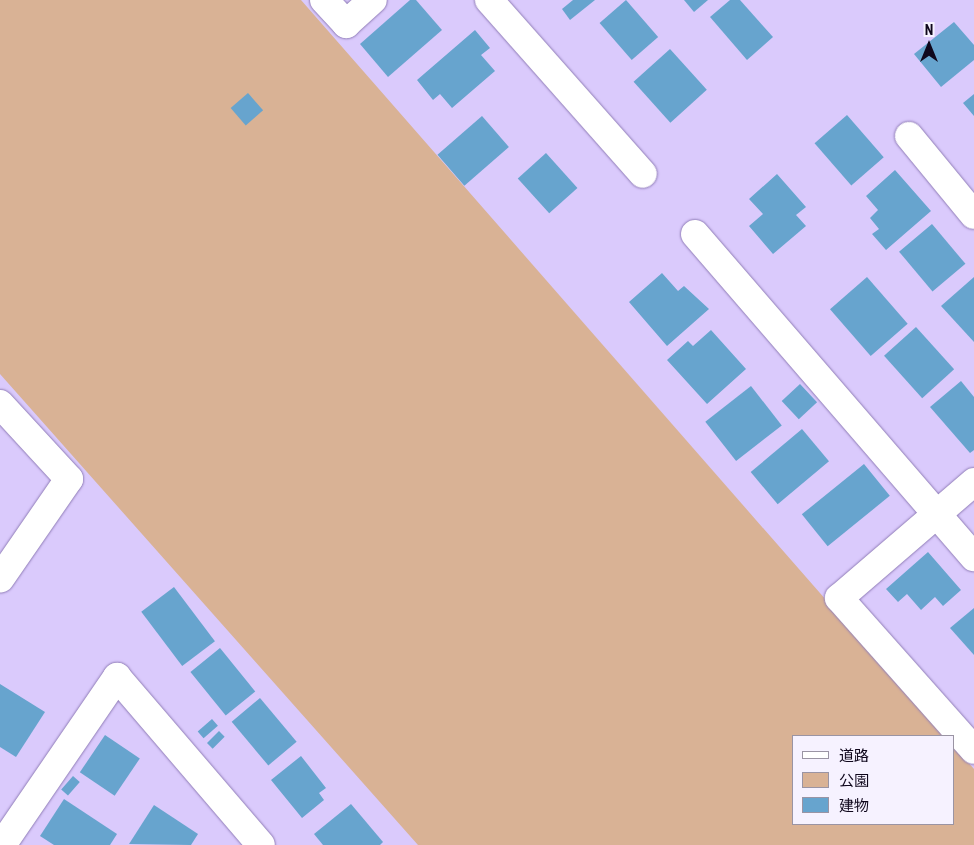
<!DOCTYPE html>
<html>
<head>
<meta charset="utf-8">
<style>
	body { margin:0 }
	#map { position:relative; width:974px; height:845px; overflow:hidden; background:#dacafc; font-family:"Roboto Condensed","Noto Sans JP",sans-serif }
	div>[style] { position:absolute }
	[style*='--x'] { left:calc(var(--x)*1px); top:calc(var(--y)*1px); width:calc(var(--w)*1px); rotate:calc(var(--a)*1deg) }
	.green>* { inset:0; background:#d9b295 }
	.building>* { inset:0; background:#67a4ce; transform-origin:0 0 }
	.roads { filter:drop-shadow(0 0 1px #907db7) drop-shadow(0 0 1px #907db7) }
	.street>* { height:28px; margin:-14px; padding:0 14px; transform-origin:14px; border-radius:14px; background:#fff }
	span { translate:-50% -50%; white-space:nowrap; text-align:center; line-height:1.15; -webkit-text-stroke:4px #f6f2ff; paint-order:stroke }
	.legend { position:absolute; left:792px; top:735px; width:162px; height:90px; box-sizing:border-box; background:#f6f2ff; border:1px solid #9a94a4; margin:0; padding:6px 9px; list-style:none; font-size:15px; color:#0f071c }
	.legend li { display:flex; align-items:center; gap:10px; height:25px }
	.legend b { width:25px; border:1px solid #9a94a4 }
	.north { position:absolute; left:904px; top:20px; width:50px; height:50px; -webkit-text-stroke:4px #f6f2ff; paint-order:stroke; rotate:0deg; font-size:14px; font-weight:700; line-height:20px; text-align:center; color:#0f071c }
	.north::after { content:''; display:block; margin:auto; width:18px; height:22px; background:#0f071c; clip-path:polygon(50% 0,100% 100%,50% 72%,0 100%) }
</style>
</head>
<body>
<div id="map">
	<div class="green">
		<div style="clip-path:polygon(0 0,301px 0,945px 736px,793px 736px,793px 824px,953px 824px,953px 745px,974px 769px,974px 845px,418px 845px,0 374px)"></div>
	</div>
	<div class="building">
		<div style="clip-path:polygon(410px 0,416px 0,442px 30px,388px 77px,360px 44px)"></div>
		<div style="clip-path:polygon(573px 0,595px 0,570px 20px,562px 9px)"></div>
		<div style="left:626px;top:0;width:49px;height:35px;rotate:49deg"></div>
		<div style="clip-path:polygon(684px 0,708px 0,694px 12px)"></div>
		<div style="clip-path:polygon(730px 0,740px 0,773px 37px,747px 60px,710px 17px)"></div>
		<div style="clip-path:polygon(954px 22px,974px 45px,974px 60px,941px 87px,914px 54px)"></div>
		<div style="clip-path:polygon(475px 30px,490px 48px,481px 55px,495px 71px,452px 108px,440px 94px,433px 100px,417px 80px)"></div>
		<div style="left:670px;top:49px;width:55px;height:49px;rotate:48deg"></div>
		<div style="left:248px;top:93px;width:23px;height:23px;rotate:49deg"></div>
		<div style="clip-path:polygon(974px 94px,974px 116px,963px 103px)"></div>
		<div style="left:847px;top:115px;width:56px;height:43px;rotate:49deg"></div>
		<div style="left:482px;top:116px;width:41px;height:59px;rotate:49deg"></div>
		<div style="left:546px;top:153px;width:47px;height:38px;rotate:48deg"></div>
		<div style="clip-path:polygon(895px 170px,931px 211px,886px 250px,872px 234px,879px 229px,870px 218px,878px 210px,866px 196px)"></div>
		<div style="clip-path:polygon(777px 174px,806px 207px,796px 215px,806px 226px,773px 254px,749px 226px,763px 214px,749px 199px)"></div>
		<div style="left:932px;top:224px;width:52px;height:43px;rotate:50deg"></div>
		<div style="clip-path:polygon(662px 273px,678px 291px,684px 286px,709px 309px,667px 346px,629px 302px)"></div>
		<div style="left:867px;top:277px;width:62px;height:49px;rotate:49deg"></div>
		<div style="clip-path:polygon(974px 277px,974px 342px,941px 306px)"></div>
		<div style="left:916px;top:327px;width:57px;height:43px;rotate:48deg"></div>
		<div style="clip-path:polygon(711px 330px,746px 369px,707px 404px,667px 360px,688px 341px,693px 346px)"></div>
		<div style="clip-path:polygon(961px 381px,974px 397px,974px 450px,970px 453px,930px 407px)"></div>
		<div style="left:800px;top:384px;width:25px;height:25px;rotate:47deg"></div>
		<div style="left:751px;top:386px;width:50px;height:58px;rotate:52deg"></div>
		<div style="left:802px;top:429px;width:42px;height:67px;rotate:50deg"></div>
		<div style="left:864px;top:464px;width:41px;height:80px;rotate:51deg"></div>
		<div style="clip-path:polygon(928px 552px,961px 590px,943px 606px,935px 597px,921px 610px,907px 594px,898px 602px,886px 589px)"></div>
		<div style="left:174px;top:587px;width:68px;height:41px;rotate:53deg"></div>
		<div style="clip-path:polygon(974px 608px,974px 655px,950px 628px)"></div>
		<div style="left:220px;top:648px;width:56px;height:38px;rotate:51deg"></div>
		<div style="clip-path:polygon(0 684px,45px 712px,16px 757px,0 747px)"></div>
		<div style="left:260px;top:698px;width:57px;height:37px;rotate:50deg"></div>
		<div style="left:212px;top:719px;width:9px;height:19px;rotate:49deg"></div>
		<div style="left:219px;top:731px;width:8px;height:17px;rotate:45deg"></div>
		<div style="left:105px;top:735px;width:42px;height:45px;rotate:34deg"></div>
		<div style="clip-path:polygon(301px 756px,326px 788px,319px 793px,324px 800px,302px 818px,271px 780px)"></div>
		<div style="left:73px;top:776px;width:9px;height:18px;rotate:41deg"></div>
		<div style="clip-path:polygon(64px 799px,117px 834px,110px 845px,54px 845px,40px 836px)"></div>
		<div style="clip-path:polygon(351px 804px,383px 842px,380px 845px,323px 845px,314px 834px)"></div>
		<div style="clip-path:polygon(154px 805px,198px 834px,191px 845px,129px 844px)"></div>
	</div>
	<div class="roads">
		<div class="street">
			<div style="--x:324;--y:0;--w:33;--a:47"></div>
			<div style="--x:346;--y:24;--w:36;--a:-42"></div>
			<div style="--x:489;--y:0;--w:232;--a:48.5"></div>
			<div style="--x:909;--y:136;--w:102;--a:50.6"></div>
			<div style="--x:695;--y:234;--w:427;--a:49.2"></div>
			<div style="--x:0;--y:404;--w:102;--a:47.4"></div>
			<div style="--x:69;--y:479;--w:121;--a:124.6"></div>
			<div style="--x:974;--y:482;--w:178;--a:139.3"></div>
			<div style="--x:839;--y:598;--w:203;--a:48.4"></div>
			<div style="--x:2;--y:845;--w:204;--a:-55.6"></div>
			<div style="--x:117;--y:677;--w:221;--a:49.4"></div>
		</div>
	</div>
	<ul class="legend">
	<li><b style="height:6px;background:#fff"></b>道路</li>
	<li><b style="height:14px;background:#d9b295"></b>公園</li>
	<li><b style="height:14px;background:#67a4ce"></b>建物</li>
	</ul>
	<div class="north">N</div>
</div>
</body>
</html>
